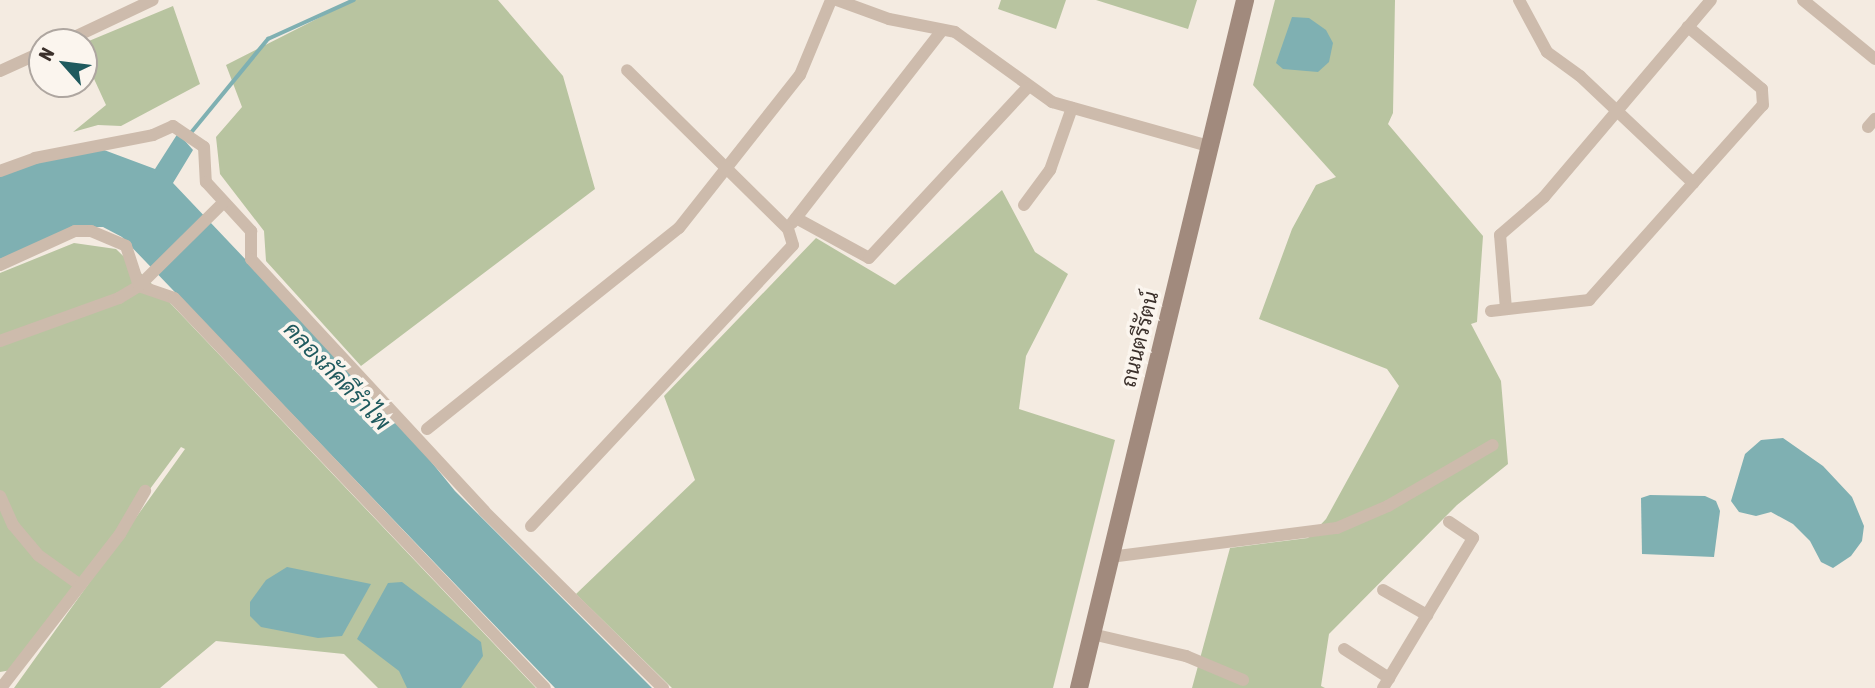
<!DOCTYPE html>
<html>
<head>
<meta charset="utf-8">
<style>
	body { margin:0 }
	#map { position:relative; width:1875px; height:688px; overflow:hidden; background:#f4ebe1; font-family:"Asap Condensed",Sarabun,sans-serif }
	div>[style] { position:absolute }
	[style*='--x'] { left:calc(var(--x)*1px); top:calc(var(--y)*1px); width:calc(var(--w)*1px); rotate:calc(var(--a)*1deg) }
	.green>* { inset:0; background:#b8c4a0 }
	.water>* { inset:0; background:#7fb0b2 }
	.stream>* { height:3.5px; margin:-1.75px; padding:0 1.75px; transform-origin:1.75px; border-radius:1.75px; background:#7fb0b2 }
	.street>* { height:12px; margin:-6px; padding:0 6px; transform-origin:6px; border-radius:6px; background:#cdbbac }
	.secondary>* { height:18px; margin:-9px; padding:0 9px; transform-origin:9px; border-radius:9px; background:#a18a7d }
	span { translate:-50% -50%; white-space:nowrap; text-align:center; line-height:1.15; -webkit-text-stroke:7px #fbf5ee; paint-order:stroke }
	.street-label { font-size:21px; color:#3b302b }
	.water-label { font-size:23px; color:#1f5a5e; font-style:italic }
	.north { position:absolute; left:28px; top:28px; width:70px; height:70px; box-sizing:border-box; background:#fbf5ee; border:2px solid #aea6a0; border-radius:50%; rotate:298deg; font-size:19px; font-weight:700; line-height:28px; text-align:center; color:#3b302b }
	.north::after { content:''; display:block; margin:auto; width:24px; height:32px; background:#1f5a5e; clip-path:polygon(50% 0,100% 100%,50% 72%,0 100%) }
</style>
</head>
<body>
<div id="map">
	<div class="green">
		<div style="clip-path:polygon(354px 0,498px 0,563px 76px,595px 189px,361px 366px,266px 261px,264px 231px,220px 174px,216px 137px,242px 107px,226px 65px)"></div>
		<div style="clip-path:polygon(1001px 0,1066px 0,1056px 29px,998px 9px)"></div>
		<div style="clip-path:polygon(1096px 0,1197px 0,1188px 29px)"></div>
		<div style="clip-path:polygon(1275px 0,1395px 0,1393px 113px,1388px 124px,1483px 236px,1477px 322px,1471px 324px,1501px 381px,1508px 464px,1457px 505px,1329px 634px,1321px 686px,1325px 688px,1192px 688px,1230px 548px,1308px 538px,1326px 519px,1399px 386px,1387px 369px,1259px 319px,1292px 229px,1316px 185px,1336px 177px,1253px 85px)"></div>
		<div style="clip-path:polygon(173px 6px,200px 84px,121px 126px,98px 125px,73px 132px,106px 105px,84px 57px,84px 43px)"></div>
		<div style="clip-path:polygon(1002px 190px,1035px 252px,1068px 274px,1026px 356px,1019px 409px,1115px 440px,1053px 688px,672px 688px,576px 594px,695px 480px,664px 396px,816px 238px,895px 285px)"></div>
		<div style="clip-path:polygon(74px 243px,116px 249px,154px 286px,536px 688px,378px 688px,344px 654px,216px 641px,160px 688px,14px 688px,185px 449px,181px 447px,17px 669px,0 672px,0 273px)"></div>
	</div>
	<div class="water">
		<div style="clip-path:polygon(1292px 17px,1309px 18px,1326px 30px,1333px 43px,1329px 62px,1318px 72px,1283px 69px,1276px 63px)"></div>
		<div style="clip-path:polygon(178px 133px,193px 150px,173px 183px,394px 416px,455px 491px,652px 688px,555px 688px,122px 237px,103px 227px,82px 227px,0 259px,0 176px,38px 160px,104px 150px,155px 169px)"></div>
		<div style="clip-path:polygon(1783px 438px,1823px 466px,1852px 497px,1864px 526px,1862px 541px,1851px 556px,1833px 568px,1821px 562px,1810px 541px,1793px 524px,1771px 512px,1756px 516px,1739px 512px,1731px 501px,1745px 454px,1761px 440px)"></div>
		<div style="clip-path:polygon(1650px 495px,1705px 496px,1716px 501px,1720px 511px,1714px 557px,1642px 554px,1641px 498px)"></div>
		<div style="clip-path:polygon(287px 567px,371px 584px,342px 636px,318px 638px,261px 627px,250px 616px,250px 602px,266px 580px)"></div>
		<div style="clip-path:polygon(402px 582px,481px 642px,483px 656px,461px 688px,407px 688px,399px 671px,357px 639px,388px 583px)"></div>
	</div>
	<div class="stream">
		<div style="--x:190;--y:134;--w:123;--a:-50.6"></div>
		<div style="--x:268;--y:39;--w:94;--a:-24.4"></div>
	</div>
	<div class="street">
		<div style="--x:837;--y:0;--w:55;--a:20.1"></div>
		<div style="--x:889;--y:19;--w:67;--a:11.1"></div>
		<div style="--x:955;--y:32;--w:120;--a:35.8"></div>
		<div style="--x:1052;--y:102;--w:163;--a:15.7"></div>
		<div style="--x:1519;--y:0;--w:59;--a:61.7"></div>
		<div style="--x:1547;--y:52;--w:41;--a:36"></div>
		<div style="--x:1580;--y:76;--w:156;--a:43.4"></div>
		<div style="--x:1803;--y:0;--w:93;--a:39.3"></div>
		<div style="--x:64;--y:42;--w:98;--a:-25.3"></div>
		<div style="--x:0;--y:71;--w:46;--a:-24.3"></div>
		<div style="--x:1868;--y:127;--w:11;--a:-49"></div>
		<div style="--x:0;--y:171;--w:37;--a:-20"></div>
		<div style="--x:35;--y:158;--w:120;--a:-11"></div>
		<div style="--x:153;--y:135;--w:22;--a:-24"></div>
		<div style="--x:173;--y:126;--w:37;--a:34"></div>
		<div style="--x:204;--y:147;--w:35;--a:87"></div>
		<div style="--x:206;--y:182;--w:67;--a:47.4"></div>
		<div style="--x:251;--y:231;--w:28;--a:90"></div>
		<div style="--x:251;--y:259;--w:343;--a:47.2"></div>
		<div style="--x:484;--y:511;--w:252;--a:44.7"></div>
		<div style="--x:1024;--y:205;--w:44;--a:-53.4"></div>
		<div style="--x:1050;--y:170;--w:66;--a:-70.5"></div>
		<div style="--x:796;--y:218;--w:83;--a:28.7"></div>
		<div style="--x:869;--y:258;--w:232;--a:-47.1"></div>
		<div style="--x:792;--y:223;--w:244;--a:-52.1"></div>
		<div style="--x:0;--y:265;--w:82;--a:-24.4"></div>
		<div style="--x:75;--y:231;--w:16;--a:0"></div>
		<div style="--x:91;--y:231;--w:38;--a:23"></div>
		<div style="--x:126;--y:246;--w:42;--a:72"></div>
		<div style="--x:139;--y:286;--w:37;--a:19"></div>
		<div style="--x:174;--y:298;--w:538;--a:46.43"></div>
		<div style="--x:1506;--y:309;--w:74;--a:-94.6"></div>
		<div style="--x:1500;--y:235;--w:58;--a:-40.8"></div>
		<div style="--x:1544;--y:197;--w:258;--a:-49.7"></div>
		<div style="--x:1491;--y:311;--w:99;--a:-6.4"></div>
		<div style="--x:1589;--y:300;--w:261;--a:-48.3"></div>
		<div style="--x:1763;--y:105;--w:16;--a:-94"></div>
		<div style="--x:1762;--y:89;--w:97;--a:-140"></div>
		<div style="--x:0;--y:341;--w:127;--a:-19.9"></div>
		<div style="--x:119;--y:298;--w:23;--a:-31"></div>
		<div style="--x:139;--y:286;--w:118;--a:-44.7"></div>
		<div style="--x:427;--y:429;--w:322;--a:-38.6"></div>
		<div style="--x:679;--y:228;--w:195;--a:-51.7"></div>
		<div style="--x:800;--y:75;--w:81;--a:-67.5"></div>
		<div style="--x:0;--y:496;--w:32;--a:66"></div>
		<div style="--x:13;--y:525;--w:39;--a:50"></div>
		<div style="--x:38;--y:555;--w:52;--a:35.5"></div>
		<div style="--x:531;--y:526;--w:384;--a:-47"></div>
		<div style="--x:793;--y:245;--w:17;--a:-107"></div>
		<div style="--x:788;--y:229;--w:226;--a:-135.4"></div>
		<div style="--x:1110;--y:557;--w:229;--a:-7.3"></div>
		<div style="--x:1337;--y:528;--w:56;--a:-23.3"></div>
		<div style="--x:1388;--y:506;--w:121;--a:-30.2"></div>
		<div style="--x:1383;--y:590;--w:51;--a:29.6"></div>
		<div style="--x:1092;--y:634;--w:97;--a:13.2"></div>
		<div style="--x:1186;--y:656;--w:62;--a:22.8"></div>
		<div style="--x:1344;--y:649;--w:54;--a:32.8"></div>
		<div style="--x:1;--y:688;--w:195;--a:-52.3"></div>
		<div style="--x:120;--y:534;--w:50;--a:-59.8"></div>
		<div style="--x:1383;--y:688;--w:175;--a:-59"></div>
		<div style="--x:1473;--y:538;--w:29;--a:-146"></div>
	</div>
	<div class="secondary">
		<div style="--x:1079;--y:688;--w:708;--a:-76.43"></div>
	</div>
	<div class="street-label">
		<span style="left:1139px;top:339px;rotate:-76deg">ถนนตรีรัตน์</span>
	</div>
	<div class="water-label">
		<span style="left:337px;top:376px;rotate:46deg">คลองภัคดีรำไพ</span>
	</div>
	<div class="north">N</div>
</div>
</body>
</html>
